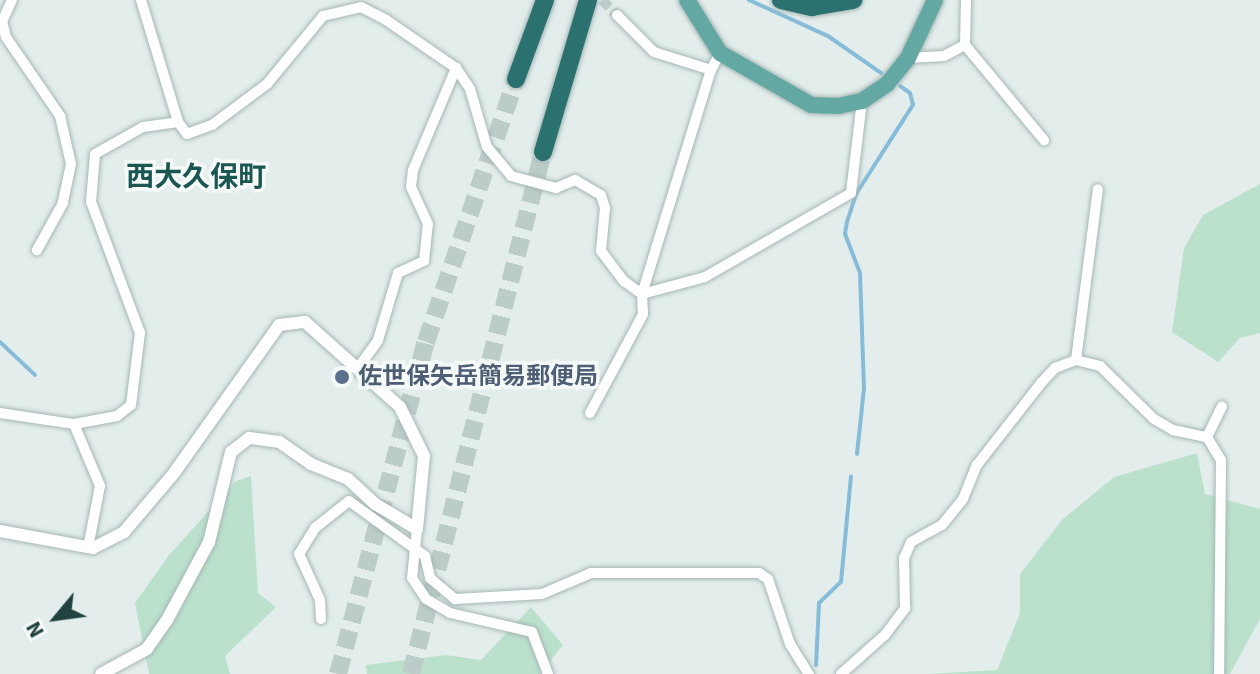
<!DOCTYPE html>
<html>
<head>
<meta charset="utf-8">
<style>
	body { margin:0 }
	#map { position:relative; width:1260px; height:674px; overflow:hidden; background:#e3eeec; font-family:"Source Sans 3","Noto Sans JP",sans-serif }
	div>[style] { position:absolute }
	[style*='--x'] { left:calc(var(--x)*1px); top:calc(var(--y)*1px); width:calc(var(--w)*1px); rotate:calc(var(--a)*1deg) }
	.green>* { inset:0; background:#bbe1cd }
	.stream>* { height:4px; margin:-2px; padding:0 2px; transform-origin:2px; border-radius:2px; background:#87bcd8 }
	.minor-tunnel>* { height:10px; margin-top:-5px; transform-origin:0; background:repeating-linear-gradient(90deg,#bcccc9 0 10px,transparent 0 15px) }
	.motorway-tunnel>* { height:18px; margin-top:-9px; transform-origin:0; background:repeating-linear-gradient(90deg,#bcccc9 0 18px,transparent 0 27px) }
	.roads { filter:drop-shadow(0 0 2px #a5b7b5) drop-shadow(0 0 2px #a5b7b5) }
	.minor>* { height:10px; margin:-5px; padding:0 5px; transform-origin:5px; border-radius:5px; background:#fff }
	.tertiary>* { height:12px; margin:-6px; padding:0 6px; transform-origin:6px; border-radius:6px; background:#fff }
	.primary>* { height:16px; margin:-8px; padding:0 8px; transform-origin:8px; border-radius:8px; background:#64a8a3 }
	.motorway>* { height:18px; margin:-9px; padding:0 9px; transform-origin:9px; border-radius:9px; background:#2a7170 }
	.dots>* { width:22px; height:22px; translate:-50% -50%; box-sizing:border-box; border:4px solid #f5faf8; border-radius:50% }
	span { translate:-50% -50%; white-space:nowrap; text-align:center; line-height:1.15; -webkit-text-stroke:7px #f5faf8; paint-order:stroke }
	.service-label { font-size:24px; color:#4e5e75; font-weight:700 }
	.left { translate:0 -50%; text-align:left }
	.quarter-label { font-size:28px; color:#1b5653; font-weight:700 }
	.north { position:absolute; left:16px; top:578px; width:80px; height:80px; -webkit-text-stroke:6px #f5faf8; paint-order:stroke; rotate:241deg; font-size:22px; font-weight:700; line-height:32px; text-align:center; color:#21423f }
	.north::after { content:''; display:block; margin:auto; width:28px; height:36px; background:#21423f; clip-path:polygon(50% 0,100% 100%,50% 72%,0 100%) }
</style>
</head>
<body>
<div id="map">
	<div class="green">
		<div style="clip-path:polygon(1260px 184px,1260px 333px,1240px 338px,1218px 362px,1172px 332px,1184px 248px,1203px 215px)"></div>
		<div style="clip-path:polygon(1197px 453px,1205px 494px,1260px 509px,1260px 619px,1230px 674px,926px 674px,997px 670px,1020px 613px,1020px 574px,1062px 520px,1114px 477px)"></div>
		<div style="clip-path:polygon(251px 476px,258px 593px,276px 607px,225px 656px,230px 674px,149px 674px,135px 603px,169px 555px,236px 481px)"></div>
		<div style="clip-path:polygon(531px 607px,563px 645px,540px 674px,367px 674px,366px 665px,446px 655px,481px 660px)"></div>
	</div>
	<div class="stream">
		<div style="--x:749;--y:0;--w:87;--a:24.5"></div>
		<div style="--x:828;--y:36;--w:65;--a:34.9"></div>
		<div style="--x:0;--y:342;--w:48;--a:43.3"></div>
		<div style="--x:857;--y:454;--w:66;--a:-83.9"></div>
		<div style="--x:864;--y:388;--w:115;--a:-92"></div>
		<div style="--x:860;--y:273;--w:42;--a:-111"></div>
		<div style="--x:845;--y:234;--w:12;--a:-81"></div>
		<div style="--x:847;--y:222;--w:29;--a:-72"></div>
		<div style="--x:856;--y:194;--w:106;--a:-57.4"></div>
		<div style="--x:913;--y:105;--w:12;--a:-104"></div>
		<div style="--x:910;--y:93;--w:12;--a:-145"></div>
		<div style="--x:816;--y:665;--w:62;--a:-87.2"></div>
		<div style="--x:819;--y:603;--w:30;--a:-44"></div>
		<div style="--x:841;--y:582;--w:106;--a:-84.6"></div>
	</div>
	<div class="minor-tunnel">
		<div style="--x:602;--y:0;--w:21;--a:45"></div>
	</div>
	<div class="motorway-tunnel">
		<div style="--x:338;--y:674;--w:343;--a:-75.2"></div>
		<div style="--x:426;--y:342;--w:278;--a:-71.1"></div>
		<div style="--x:411;--y:674;--w:538;--a:-75.81"></div>
	</div>
	<div class="roads">
		<div class="minor">
			<div style="--x:12;--y:0;--w:23;--a:115"></div>
			<div style="--x:2;--y:21;--w:16;--a:76"></div>
			<div style="--x:6;--y:37;--w:96;--a:55.6"></div>
			<div style="--x:60;--y:116;--w:49;--a:77.1"></div>
			<div style="--x:71;--y:164;--w:40;--a:102"></div>
			<div style="--x:63;--y:203;--w:54;--a:119"></div>
			<div style="--x:141;--y:0;--w:127;--a:73.1"></div>
			<div style="--x:178;--y:122;--w:15;--a:53"></div>
			<div style="--x:187;--y:134;--w:27;--a:-20"></div>
			<div style="--x:212;--y:125;--w:69;--a:-36.7"></div>
			<div style="--x:267;--y:84;--w:88;--a:-50.5"></div>
			<div style="--x:323;--y:16;--w:39;--a:-13"></div>
			<div style="--x:361;--y:7;--w:28;--a:27"></div>
			<div style="--x:386;--y:20;--w:85;--a:34.4"></div>
			<div style="--x:456;--y:68;--w:25;--a:56"></div>
			<div style="--x:470;--y:89;--w:60;--a:73.7"></div>
			<div style="--x:487;--y:147;--w:38;--a:50"></div>
			<div style="--x:511;--y:176;--w:47;--a:14.9"></div>
			<div style="--x:556;--y:188;--w:21;--a:-23"></div>
			<div style="--x:575;--y:180;--w:30;--a:30"></div>
			<div style="--x:601;--y:195;--w:14;--a:73"></div>
			<div style="--x:605;--y:208;--w:43;--a:95.3"></div>
			<div style="--x:601;--y:251;--w:38;--a:53"></div>
			<div style="--x:624;--y:281;--w:22;--a:36"></div>
			<div style="--x:642;--y:294;--w:65;--a:-15.1"></div>
			<div style="--x:705;--y:277;--w:168;--a:-29.9"></div>
			<div style="--x:851;--y:193;--w:93;--a:-83.2"></div>
			<div style="--x:966;--y:0;--w:45;--a:91.3"></div>
			<div style="--x:965;--y:45;--w:124;--a:50.3"></div>
			<div style="--x:617;--y:15;--w:52;--a:45"></div>
			<div style="--x:654;--y:52;--w:60;--a:17.5"></div>
			<div style="--x:711;--y:70;--w:19;--a:-62"></div>
			<div style="--x:908;--y:58;--w:36;--a:-3"></div>
			<div style="--x:944;--y:56;--w:24;--a:-28"></div>
			<div style="--x:1076;--y:360;--w:172;--a:-82.7"></div>
			<div style="--x:358;--y:368;--w:34;--a:-54"></div>
			<div style="--x:378;--y:340;--w:70;--a:-73.4"></div>
			<div style="--x:398;--y:273;--w:29;--a:-25"></div>
			<div style="--x:424;--y:261;--w:37;--a:-84"></div>
			<div style="--x:428;--y:224;--w:41;--a:-114.7"></div>
			<div style="--x:411;--y:187;--w:17;--a:-83"></div>
			<div style="--x:413;--y:170;--w:111;--a:-67.1"></div>
			<div style="--x:0;--y:413;--w:75;--a:8.5"></div>
			<div style="--x:74;--y:424;--w:44;--a:-10.5"></div>
			<div style="--x:117;--y:416;--w:18;--a:-38"></div>
			<div style="--x:131;--y:405;--w:73;--a:-82.9"></div>
			<div style="--x:140;--y:333;--w:140;--a:-110.5"></div>
			<div style="--x:91;--y:202;--w:48;--a:-85.2"></div>
			<div style="--x:95;--y:154;--w:55;--a:-29.4"></div>
			<div style="--x:143;--y:127;--w:35;--a:-8"></div>
			<div style="--x:590;--y:413;--w:112;--a:-61.8"></div>
			<div style="--x:643;--y:314;--w:20;--a:-93"></div>
			<div style="--x:642;--y:294;--w:234;--a:-72.9"></div>
			<div style="--x:74;--y:424;--w:67;--a:67.2"></div>
			<div style="--x:100;--y:486;--w:63;--a:101"></div>
			<div style="--x:1207;--y:437;--w:34;--a:-64"></div>
			<div style="--x:417;--y:529;--w:49;--a:95.8"></div>
			<div style="--x:412;--y:578;--w:25;--a:56"></div>
			<div style="--x:426;--y:599;--w:28;--a:30"></div>
			<div style="--x:450;--y:613;--w:84;--a:13"></div>
			<div style="--x:532;--y:632;--w:45;--a:69.1"></div>
			<div style="--x:321;--y:619;--w:19;--a:-93"></div>
			<div style="--x:320;--y:600;--w:51;--a:-114.5"></div>
			<div style="--x:299;--y:554;--w:31;--a:-58"></div>
			<div style="--x:315;--y:528;--w:43;--a:-38.5"></div>
			<div style="--x:349;--y:501;--w:94;--a:35.9"></div>
			<div style="--x:425;--y:556;--w:23;--a:77"></div>
			<div style="--x:430;--y:578;--w:33;--a:40"></div>
			<div style="--x:455;--y:599;--w:87;--a:-3.3"></div>
			<div style="--x:542;--y:594;--w:53;--a:-23.2"></div>
			<div style="--x:591;--y:573;--w:168;--a:0"></div>
			<div style="--x:759;--y:573;--w:11;--a:34"></div>
			<div style="--x:768;--y:579;--w:69;--a:71.3"></div>
			<div style="--x:790;--y:644;--w:36;--a:58"></div>
			<div style="--x:841;--y:674;--w:59;--a:-41.6"></div>
			<div style="--x:885;--y:635;--w:34;--a:-53"></div>
			<div style="--x:905;--y:608;--w:50;--a:-91.1"></div>
			<div style="--x:904;--y:558;--w:17;--a:-66"></div>
			<div style="--x:911;--y:542;--w:35;--a:-29"></div>
			<div style="--x:942;--y:525;--w:33;--a:-51"></div>
			<div style="--x:963;--y:499;--w:37;--a:-68"></div>
			<div style="--x:977;--y:465;--w:104;--a:-52"></div>
			<div style="--x:1041;--y:383;--w:21;--a:-47"></div>
			<div style="--x:1055;--y:368;--w:22;--a:-21"></div>
			<div style="--x:1076;--y:360;--w:25;--a:14"></div>
			<div style="--x:1100;--y:366;--w:76;--a:44.5"></div>
			<div style="--x:1154;--y:419;--w:22;--a:30"></div>
			<div style="--x:1173;--y:430;--w:35;--a:12"></div>
			<div style="--x:1207;--y:437;--w:27;--a:59"></div>
			<div style="--x:1221;--y:460;--w:214;--a:90.5"></div>
		</div>
		<div class="tertiary">
			<div style="--x:0;--y:531;--w:95;--a:10.4"></div>
			<div style="--x:93;--y:548;--w:35;--a:-27"></div>
			<div style="--x:124;--y:532;--w:77;--a:-49.7"></div>
			<div style="--x:174;--y:473;--w:181;--a:-54.6"></div>
			<div style="--x:279;--y:325;--w:26;--a:-7"></div>
			<div style="--x:305;--y:322;--w:127;--a:41.8"></div>
			<div style="--x:400;--y:407;--w:55;--a:63.9"></div>
			<div style="--x:424;--y:456;--w:73;--a:95.5"></div>
			<div style="--x:417;--y:529;--w:49;--a:-149.2"></div>
			<div style="--x:375;--y:504;--w:37;--a:-137"></div>
			<div style="--x:348;--y:479;--w:40;--a:-158"></div>
			<div style="--x:311;--y:464;--w:39;--a:-145"></div>
			<div style="--x:279;--y:442;--w:30;--a:-172"></div>
			<div style="--x:249;--y:438;--w:23;--a:142"></div>
			<div style="--x:231;--y:452;--w:93;--a:103.7"></div>
			<div style="--x:209;--y:542;--w:89;--a:118.3"></div>
			<div style="--x:167;--y:620;--w:35;--a:125"></div>
			<div style="--x:147;--y:649;--w:52;--a:151.5"></div>
		</div>
		<div class="primary">
			<div style="--x:687;--y:0;--w:62;--a:58.1"></div>
			<div style="--x:720;--y:53;--w:105;--a:29.7"></div>
			<div style="--x:811;--y:105;--w:27;--a:2"></div>
			<div style="--x:838;--y:106;--w:25;--a:-12"></div>
			<div style="--x:862;--y:101;--w:30;--a:-34"></div>
			<div style="--x:887;--y:84;--w:33;--a:-51"></div>
			<div style="--x:908;--y:58;--w:64;--a:-65"></div>
		</div>
		<div class="motorway">
			<div style="--x:781;--y:0;--w:32;--a:13"></div>
			<div style="--x:812;--y:7;--w:42;--a:-9.7"></div>
			<div style="--x:516;--y:79;--w:84;--a:-69.8"></div>
			<div style="--x:543;--y:152;--w:159;--a:-73.5"></div>
		</div>
	</div>
	<div class="dots">
		<div style="left:342px;top:377px;background:#5c6f8a"></div>
	</div>
	<div class="service-label">
		<span class="left" style="left:358px;top:377px">佐世保矢岳簡易郵便局</span>
	</div>
	<div class="quarter-label">
		<span style="left:196px;top:177px">西大久保町</span>
	</div>
	<div class="north">N</div>
</div>
</body>
</html>
